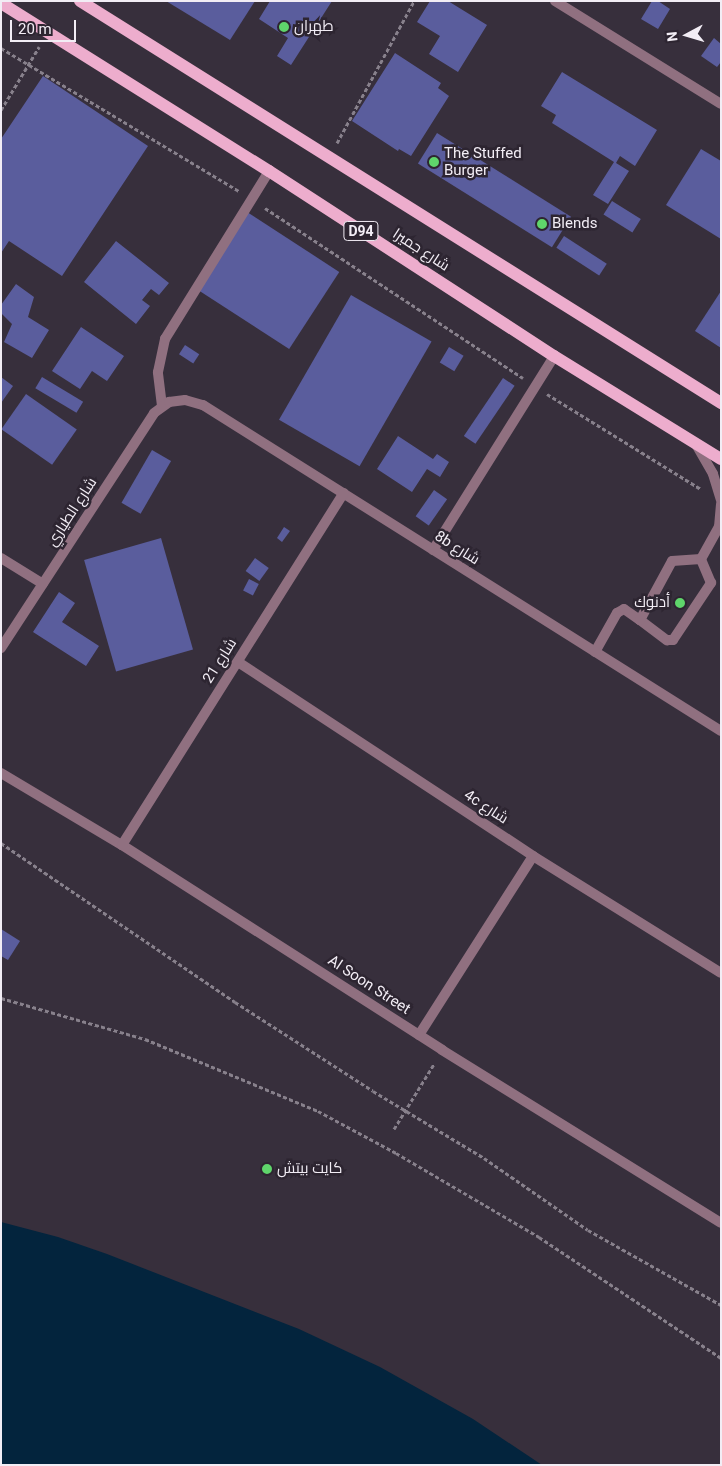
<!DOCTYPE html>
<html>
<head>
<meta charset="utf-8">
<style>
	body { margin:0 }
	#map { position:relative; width:722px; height:1466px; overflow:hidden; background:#372f3c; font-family:Roboto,Cairo,sans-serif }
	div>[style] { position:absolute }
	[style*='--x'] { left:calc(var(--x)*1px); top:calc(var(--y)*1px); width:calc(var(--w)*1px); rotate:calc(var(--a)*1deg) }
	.water>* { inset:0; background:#03243d }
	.building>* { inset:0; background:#5a5d9d; transform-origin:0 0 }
	.path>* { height:3px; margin-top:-1.5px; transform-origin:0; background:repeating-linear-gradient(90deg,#88818c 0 4px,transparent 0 6.5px) }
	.lane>* { height:10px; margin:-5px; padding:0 5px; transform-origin:5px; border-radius:5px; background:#907080 }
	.street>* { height:10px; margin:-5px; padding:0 5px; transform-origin:5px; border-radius:5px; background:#907080 }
	.primary>* { height:12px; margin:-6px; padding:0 6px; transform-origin:6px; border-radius:6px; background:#edadcd }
	.dots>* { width:14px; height:14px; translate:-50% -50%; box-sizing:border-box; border:2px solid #2d2531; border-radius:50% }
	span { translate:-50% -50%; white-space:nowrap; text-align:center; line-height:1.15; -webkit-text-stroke:5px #2d2531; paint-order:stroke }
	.shield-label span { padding:1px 4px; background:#2d2531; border:1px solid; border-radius:4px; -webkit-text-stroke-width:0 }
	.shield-label { font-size:14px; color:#f2edf5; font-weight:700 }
	.poi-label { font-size:15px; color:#f2edf5 }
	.left { translate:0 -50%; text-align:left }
	.right { translate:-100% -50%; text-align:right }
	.street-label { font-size:15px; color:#f2edf5 }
	.frame { position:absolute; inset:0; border:2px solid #f2edf5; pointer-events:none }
	.north { position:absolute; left:662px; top:10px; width:50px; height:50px; -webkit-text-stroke:4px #2d2531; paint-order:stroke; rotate:264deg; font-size:14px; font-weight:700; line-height:20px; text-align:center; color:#f2edf5 }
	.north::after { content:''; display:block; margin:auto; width:18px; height:22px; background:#f2edf5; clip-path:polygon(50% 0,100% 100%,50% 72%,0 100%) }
	.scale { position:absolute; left:10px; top:20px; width:66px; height:22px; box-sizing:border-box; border:2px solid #f2edf5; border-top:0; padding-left:6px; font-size:15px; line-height:18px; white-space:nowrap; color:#f2edf5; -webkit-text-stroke:4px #2d2531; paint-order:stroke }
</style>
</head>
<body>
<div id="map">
	<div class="water">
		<div style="clip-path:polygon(1px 1222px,58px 1237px,107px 1254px,299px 1329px,380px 1367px,473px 1419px,542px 1465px,1px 1465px)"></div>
	</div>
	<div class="building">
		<div style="clip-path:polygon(166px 1px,255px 1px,230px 40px)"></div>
		<div style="clip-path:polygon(270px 1px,332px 1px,291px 65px,277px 56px,288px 38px,259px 19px)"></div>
		<div style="clip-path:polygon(430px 1px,448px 1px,487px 25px,458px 72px,429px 54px,440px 36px,417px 22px)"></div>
		<div style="clip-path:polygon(652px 1px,658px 1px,670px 9px,658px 29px,641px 19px)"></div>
		<div style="clip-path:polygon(714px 38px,721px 44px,721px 62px,717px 67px,701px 56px)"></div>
		<div style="clip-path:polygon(395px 53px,441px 83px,438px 88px,449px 96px,411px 156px,399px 149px,398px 151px,352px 121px)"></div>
		<div style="clip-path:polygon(562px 72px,657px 130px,635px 166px,620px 156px,616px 163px,629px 171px,608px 204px,593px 195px,614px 162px,552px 123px,556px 115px,541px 106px)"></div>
		<div style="clip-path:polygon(43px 76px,148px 146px,62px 276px,9px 241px,1px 253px,1px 139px)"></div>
		<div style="left:437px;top:133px;width:158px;height:36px;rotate:32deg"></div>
		<div style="clip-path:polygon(701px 149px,721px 161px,721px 239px,666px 205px)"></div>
		<div style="left:612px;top:201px;width:34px;height:16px;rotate:32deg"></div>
		<div style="left:247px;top:212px;width:110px;height:92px;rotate:33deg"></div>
		<div style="left:564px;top:236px;width:51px;height:14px;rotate:33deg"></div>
		<div style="clip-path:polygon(116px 241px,169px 283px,159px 295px,151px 289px,142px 300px,150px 306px,136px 324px,84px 282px)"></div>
		<div style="clip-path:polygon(16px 284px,34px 297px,28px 317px,49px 330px,32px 358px,4px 342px,12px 324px,1px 313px,1px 305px)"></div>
		<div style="clip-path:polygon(721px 291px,721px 348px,695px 331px)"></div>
		<div style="left:351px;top:295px;width:93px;height:144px;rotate:30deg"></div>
		<div style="clip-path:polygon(81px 327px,124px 356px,107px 381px,92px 371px,80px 389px,52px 371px)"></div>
		<div style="left:185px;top:345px;width:17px;height:11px;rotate:33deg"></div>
		<div style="left:449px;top:347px;width:17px;height:18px;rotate:31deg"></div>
		<div style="clip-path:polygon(1px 377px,13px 386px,1px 403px)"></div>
		<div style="left:42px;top:377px;width:48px;height:13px;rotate:31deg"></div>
		<div style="left:503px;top:378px;width:14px;height:70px;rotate:34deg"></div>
		<div style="left:26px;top:394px;width:62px;height:43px;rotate:35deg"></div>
		<div style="clip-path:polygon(398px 436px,433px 459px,437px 454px,449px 462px,440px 477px,427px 469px,412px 492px,377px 469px)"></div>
		<div style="left:152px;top:450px;width:22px;height:61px;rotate:30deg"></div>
		<div style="left:434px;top:490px;width:16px;height:32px;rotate:35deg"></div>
		<div style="clip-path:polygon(284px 527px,290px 531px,282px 542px,277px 538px)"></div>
		<div style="left:161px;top:538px;width:116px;height:80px;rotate:74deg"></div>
		<div style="left:255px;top:558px;width:17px;height:16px;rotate:36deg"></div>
		<div style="left:249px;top:579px;width:11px;height:13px;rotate:27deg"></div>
		<div style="clip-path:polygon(59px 592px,75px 603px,62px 622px,99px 646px,86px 666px,33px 632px)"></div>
		<div style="clip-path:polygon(1px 929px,20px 941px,8px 960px,1px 956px)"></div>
	</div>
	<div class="path">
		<div style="--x:1;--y:48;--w:278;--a:31"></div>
		<div style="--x:1;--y:110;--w:74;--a:-58.9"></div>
		<div style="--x:337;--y:143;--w:162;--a:-61.5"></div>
		<div style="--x:265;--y:208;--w:309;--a:33.4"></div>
		<div style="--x:547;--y:394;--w:181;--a:31.7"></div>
		<div style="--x:1;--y:843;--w:283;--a:34.2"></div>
		<div style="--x:235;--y:1002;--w:164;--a:32.8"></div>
		<div style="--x:373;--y:1091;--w:130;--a:31.1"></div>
		<div style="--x:484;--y:1158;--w:126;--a:34.7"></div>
		<div style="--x:588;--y:1230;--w:153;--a:29.4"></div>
		<div style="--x:1;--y:998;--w:150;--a:15.9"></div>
		<div style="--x:145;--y:1039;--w:187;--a:22.6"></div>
		<div style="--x:318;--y:1111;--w:89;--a:28.3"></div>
		<div style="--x:396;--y:1153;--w:166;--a:30.4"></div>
		<div style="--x:539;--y:1237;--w:219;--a:33.6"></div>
		<div style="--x:394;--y:1129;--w:76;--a:-58.4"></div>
	</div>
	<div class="lane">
		<div style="--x:162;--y:406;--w:34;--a:-97"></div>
		<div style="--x:158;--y:372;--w:34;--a:-78"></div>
		<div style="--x:165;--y:339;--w:198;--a:-58.2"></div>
		<div style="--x:697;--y:446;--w:32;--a:60"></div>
		<div style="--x:713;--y:474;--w:27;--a:73"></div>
		<div style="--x:433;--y:550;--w:229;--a:-58"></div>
		<div style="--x:640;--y:620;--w:34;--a:37"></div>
		<div style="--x:667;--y:640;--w:6;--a:0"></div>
		<div style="--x:673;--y:640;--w:69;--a:-56.3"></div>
		<div style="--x:711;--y:583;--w:26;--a:-113"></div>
		<div style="--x:595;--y:652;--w:45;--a:-60.6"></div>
		<div style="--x:617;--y:613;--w:8;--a:-30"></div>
		<div style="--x:624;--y:609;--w:19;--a:35"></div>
		<div style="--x:640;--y:620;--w:67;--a:-61.5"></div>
		<div style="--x:672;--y:561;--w:29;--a:-4"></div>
		<div style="--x:701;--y:559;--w:37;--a:-61"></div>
		<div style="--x:719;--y:527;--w:23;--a:-85"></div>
		<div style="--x:419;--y:1035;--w:212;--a:-57.5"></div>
	</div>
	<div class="street">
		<div style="--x:555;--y:1;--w:195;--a:31.8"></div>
		<div style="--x:1;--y:558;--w:49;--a:31.8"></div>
		<div style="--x:1;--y:648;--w:280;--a:-56.9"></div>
		<div style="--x:154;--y:413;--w:19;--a:-36"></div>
		<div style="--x:169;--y:402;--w:16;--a:-7"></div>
		<div style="--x:185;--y:400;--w:19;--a:16"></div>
		<div style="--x:203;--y:405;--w:612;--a:32.18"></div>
		<div style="--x:238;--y:662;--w:353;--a:33.3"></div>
		<div style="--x:533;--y:856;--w:221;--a:31.9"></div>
		<div style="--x:1;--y:773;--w:141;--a:30.8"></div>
		<div style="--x:122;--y:845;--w:380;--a:32.6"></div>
		<div style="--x:442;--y:1050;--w:328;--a:31.8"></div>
		<div style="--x:122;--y:845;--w:416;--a:-57.8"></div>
	</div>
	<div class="primary">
		<div style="--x:80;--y:1;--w:757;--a:32.09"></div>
		<div style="--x:1;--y:3;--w:316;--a:32.1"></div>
		<div style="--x:269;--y:171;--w:340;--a:33"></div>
		<div style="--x:554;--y:356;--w:196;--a:31.7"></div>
	</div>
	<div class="dots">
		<div style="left:284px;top:27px;background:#5fd56b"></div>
		<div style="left:434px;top:162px;background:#5fd56b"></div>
		<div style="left:542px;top:224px;background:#5fd56b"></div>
		<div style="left:680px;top:603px;background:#5fd56b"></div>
		<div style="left:267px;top:1169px;background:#5fd56b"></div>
	</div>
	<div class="shield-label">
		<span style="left:361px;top:231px">D94</span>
	</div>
	<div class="poi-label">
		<span class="left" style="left:294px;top:27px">طهران</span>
		<span class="left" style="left:444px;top:162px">The Stuffed<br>Burger</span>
		<span class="left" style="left:552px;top:224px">Blends</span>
		<span class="right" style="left:670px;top:603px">أدنوك</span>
		<span class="left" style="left:277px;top:1169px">كايت بيتش</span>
	</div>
	<div class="street-label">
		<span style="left:421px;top:250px;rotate:33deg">شارع جميرا</span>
		<span style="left:72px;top:512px;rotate:-57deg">شارع الطياري</span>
		<span style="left:457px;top:548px;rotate:32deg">8b شارع</span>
		<span style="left:220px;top:661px;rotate:-58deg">شارع 21</span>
		<span style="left:486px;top:807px;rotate:33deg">4c شارع</span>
		<span style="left:369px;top:985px;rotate:33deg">Al Soon Street</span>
	</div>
	<div class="frame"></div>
	<div class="north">N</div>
	<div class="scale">20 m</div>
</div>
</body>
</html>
